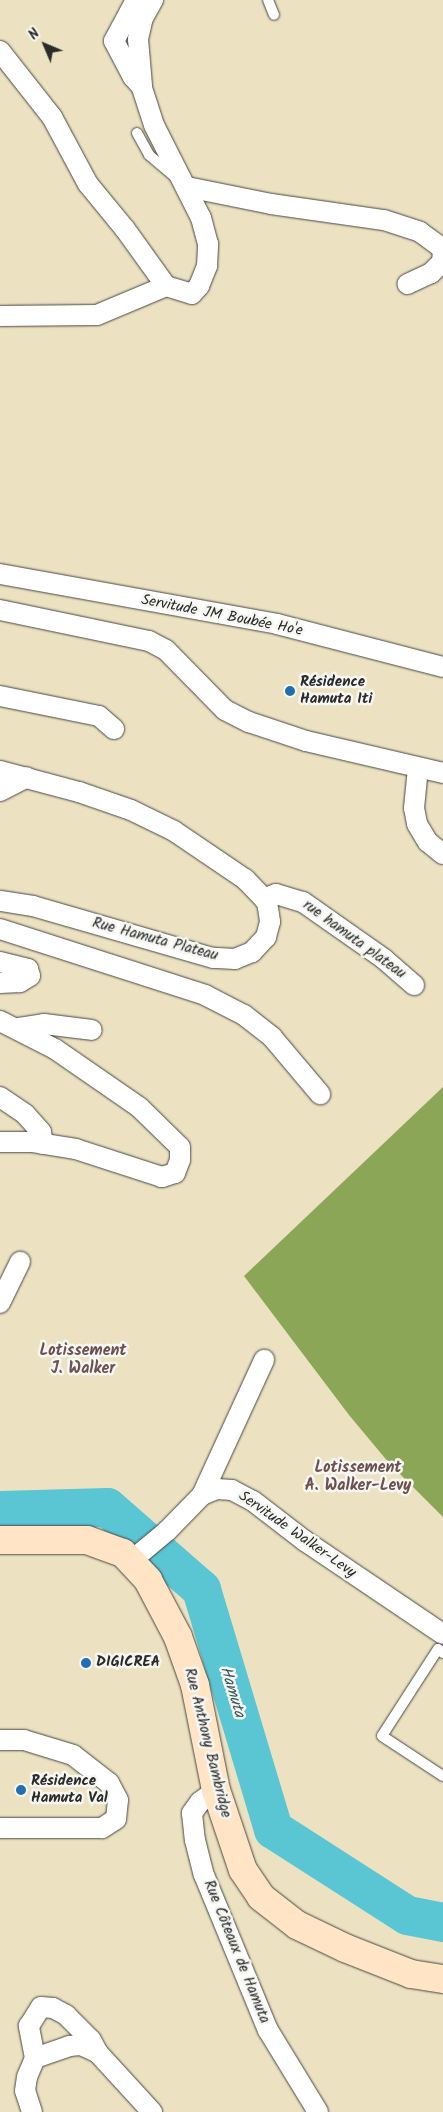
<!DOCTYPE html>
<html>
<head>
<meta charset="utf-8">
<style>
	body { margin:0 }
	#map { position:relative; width:443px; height:2112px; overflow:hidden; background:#ece2c2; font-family:Kalam,sans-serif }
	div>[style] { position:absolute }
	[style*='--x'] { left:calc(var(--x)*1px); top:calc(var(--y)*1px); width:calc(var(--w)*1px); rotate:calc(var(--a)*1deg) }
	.forest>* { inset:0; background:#8ca658 }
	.river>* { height:39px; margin:-19.5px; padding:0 19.5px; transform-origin:19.5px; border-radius:19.5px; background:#5ac6d3 }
	.roads { filter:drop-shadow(0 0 1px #484642) drop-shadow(0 0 1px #484642) }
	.lane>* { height:10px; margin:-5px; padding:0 5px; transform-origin:5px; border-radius:5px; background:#fff }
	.street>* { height:20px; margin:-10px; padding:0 10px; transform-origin:10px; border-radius:10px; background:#fff }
	.secondary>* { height:28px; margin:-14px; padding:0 14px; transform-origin:14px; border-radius:14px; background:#ffe4c6 }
	.dots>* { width:14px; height:14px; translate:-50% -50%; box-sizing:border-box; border:2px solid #f6f6f2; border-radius:50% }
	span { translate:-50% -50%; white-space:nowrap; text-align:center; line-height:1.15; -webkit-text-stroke:5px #f6f6f2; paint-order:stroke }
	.street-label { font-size:15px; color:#2b2b2b }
	.poi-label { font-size:15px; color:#2b2b2b; font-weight:700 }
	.left { translate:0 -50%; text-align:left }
	.neighbourhood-label { font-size:16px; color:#6d5150; font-weight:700 }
	.water-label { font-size:16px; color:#395a5d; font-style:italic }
	.north { position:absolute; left:20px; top:20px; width:50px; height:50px; -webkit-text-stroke:4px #f6f6f2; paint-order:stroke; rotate:315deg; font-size:14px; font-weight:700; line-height:20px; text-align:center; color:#2b2b2b }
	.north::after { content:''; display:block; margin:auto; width:18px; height:22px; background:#2b2b2b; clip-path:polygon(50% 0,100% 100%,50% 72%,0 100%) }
</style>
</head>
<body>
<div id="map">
	<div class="forest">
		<div style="clip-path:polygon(443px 1087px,443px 1517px,389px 1463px,349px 1415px,244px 1276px)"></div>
	</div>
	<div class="river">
		<div style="--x:0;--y:1510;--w:107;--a:-1.6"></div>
		<div style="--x:107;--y:1507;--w:125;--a:41.1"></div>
		<div style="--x:201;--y:1589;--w:251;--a:73.3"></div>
		<div style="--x:273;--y:1829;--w:159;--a:32.7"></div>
		<div style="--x:407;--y:1915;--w:37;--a:11"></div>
	</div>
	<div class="roads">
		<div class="lane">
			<div style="--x:268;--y:0;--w:16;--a:68"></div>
			<div style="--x:137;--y:133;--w:25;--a:61"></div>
			<div style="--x:149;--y:155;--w:34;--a:40"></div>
			<div style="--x:443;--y:1653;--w:6;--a:-141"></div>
			<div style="--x:438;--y:1649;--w:103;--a:122.8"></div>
			<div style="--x:382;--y:1736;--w:73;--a:33.3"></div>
		</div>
		<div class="street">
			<div style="--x:0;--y:51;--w:84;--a:51.8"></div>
			<div style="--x:52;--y:117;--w:76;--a:61.8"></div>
			<div style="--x:88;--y:184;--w:58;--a:50.6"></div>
			<div style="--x:125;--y:229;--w:70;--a:54.3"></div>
			<div style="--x:142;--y:85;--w:46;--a:-95"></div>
			<div style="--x:138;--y:39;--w:22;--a:-77"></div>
			<div style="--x:143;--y:18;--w:21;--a:-61"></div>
			<div style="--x:187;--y:187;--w:86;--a:11.4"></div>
			<div style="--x:271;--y:204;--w:114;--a:8.1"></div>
			<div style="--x:384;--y:220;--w:38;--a:18"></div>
			<div style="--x:420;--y:232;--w:29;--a:36"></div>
			<div style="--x:443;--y:249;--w:13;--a:94"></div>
			<div style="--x:442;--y:262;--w:16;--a:135"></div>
			<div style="--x:431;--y:273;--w:26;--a:155"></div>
			<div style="--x:0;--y:316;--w:97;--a:-0.6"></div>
			<div style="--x:97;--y:315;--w:75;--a:-22.8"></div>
			<div style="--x:166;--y:286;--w:27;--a:17"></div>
			<div style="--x:192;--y:294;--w:11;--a:-49"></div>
			<div style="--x:199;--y:286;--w:22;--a:-68"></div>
			<div style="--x:207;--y:266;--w:22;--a:-87"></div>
			<div style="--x:208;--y:244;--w:27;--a:-105"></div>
			<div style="--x:201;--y:218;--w:104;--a:-116.8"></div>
			<div style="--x:154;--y:125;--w:40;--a:-108"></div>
			<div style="--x:142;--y:87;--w:13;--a:-132"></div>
			<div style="--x:133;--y:77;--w:41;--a:-117.8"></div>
			<div style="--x:114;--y:41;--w:47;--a:-61.8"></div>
			<div style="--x:0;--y:574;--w:281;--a:10.2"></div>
			<div style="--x:277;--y:624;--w:171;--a:14.5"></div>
			<div style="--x:0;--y:610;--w:152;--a:11.8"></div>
			<div style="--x:149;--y:641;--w:19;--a:28"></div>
			<div style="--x:166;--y:650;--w:84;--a:45.5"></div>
			<div style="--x:225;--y:710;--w:27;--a:27"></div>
			<div style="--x:249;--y:722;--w:60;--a:18.4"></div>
			<div style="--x:306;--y:741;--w:141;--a:13.1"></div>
			<div style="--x:0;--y:696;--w:101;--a:11.4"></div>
			<div style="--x:99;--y:716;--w:20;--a:41"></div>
			<div style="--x:418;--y:768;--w:40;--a:95.7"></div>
			<div style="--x:414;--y:808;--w:16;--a:79"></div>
			<div style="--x:417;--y:824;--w:21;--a:59"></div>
			<div style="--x:428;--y:842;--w:19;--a:39"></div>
			<div style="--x:0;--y:771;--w:82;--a:14.9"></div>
			<div style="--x:79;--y:792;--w:55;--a:19.1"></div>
			<div style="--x:131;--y:810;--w:48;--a:26"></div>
			<div style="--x:174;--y:831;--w:86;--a:34.1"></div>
			<div style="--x:245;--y:879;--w:32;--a:46"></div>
			<div style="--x:267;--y:902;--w:20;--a:81"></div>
			<div style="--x:270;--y:922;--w:16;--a:105"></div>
			<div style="--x:266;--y:937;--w:21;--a:133"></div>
			<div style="--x:252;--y:952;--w:18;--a:158"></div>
			<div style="--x:235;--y:959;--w:22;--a:-177"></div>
			<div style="--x:213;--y:958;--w:187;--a:-163.9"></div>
			<div style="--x:33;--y:906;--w:33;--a:-171"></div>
			<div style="--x:0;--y:791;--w:30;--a:-27"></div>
			<div style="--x:264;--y:899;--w:13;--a:-23"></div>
			<div style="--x:276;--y:894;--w:28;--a:17"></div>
			<div style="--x:303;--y:902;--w:99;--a:35.1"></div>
			<div style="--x:384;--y:959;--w:40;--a:41"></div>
			<div style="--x:0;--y:929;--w:215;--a:17.8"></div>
			<div style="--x:205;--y:995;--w:44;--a:27.1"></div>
			<div style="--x:244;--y:1015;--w:36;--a:38"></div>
			<div style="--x:272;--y:1037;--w:75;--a:49.9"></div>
			<div style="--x:0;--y:962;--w:29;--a:14"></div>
			<div style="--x:28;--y:969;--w:7;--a:74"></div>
			<div style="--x:30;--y:976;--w:12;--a:149"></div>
			<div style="--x:20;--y:982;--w:20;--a:177"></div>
			<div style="--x:0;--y:1021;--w:62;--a:27"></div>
			<div style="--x:55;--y:1049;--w:102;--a:34.6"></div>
			<div style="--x:139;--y:1107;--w:57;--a:44.3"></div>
			<div style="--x:180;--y:1147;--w:13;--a:90"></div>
			<div style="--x:180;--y:1160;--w:14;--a:111"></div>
			<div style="--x:175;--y:1173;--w:14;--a:163"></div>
			<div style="--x:162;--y:1177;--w:90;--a:-162"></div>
			<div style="--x:76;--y:1149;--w:45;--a:-171"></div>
			<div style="--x:32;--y:1142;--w:32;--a:180"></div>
			<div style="--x:19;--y:1028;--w:25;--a:-9"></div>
			<div style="--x:44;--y:1024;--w:48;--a:7.1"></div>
			<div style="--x:0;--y:1097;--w:30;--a:34"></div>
			<div style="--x:25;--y:1114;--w:24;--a:48"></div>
			<div style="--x:41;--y:1132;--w:12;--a:81"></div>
			<div style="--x:0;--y:1303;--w:46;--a:-64"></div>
			<div style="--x:202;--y:1495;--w:149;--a:-65.3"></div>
			<div style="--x:131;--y:1561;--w:47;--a:-39.8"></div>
			<div style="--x:167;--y:1531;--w:50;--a:-45.8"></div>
			<div style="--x:202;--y:1495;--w:16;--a:-22"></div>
			<div style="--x:217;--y:1489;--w:15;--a:4"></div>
			<div style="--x:232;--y:1490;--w:24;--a:28"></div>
			<div style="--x:253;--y:1501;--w:66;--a:37.6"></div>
			<div style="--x:305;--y:1541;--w:166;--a:34"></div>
			<div style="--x:0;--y:1740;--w:24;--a:0"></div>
			<div style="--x:24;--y:1740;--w:51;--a:17"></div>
			<div style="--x:73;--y:1755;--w:46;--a:37.9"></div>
			<div style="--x:109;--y:1783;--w:19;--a:62"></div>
			<div style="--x:118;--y:1800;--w:19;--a:96"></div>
			<div style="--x:116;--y:1819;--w:17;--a:147"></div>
			<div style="--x:102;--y:1828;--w:102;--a:180"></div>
			<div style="--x:216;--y:1790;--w:20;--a:143"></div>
			<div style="--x:200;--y:1802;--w:14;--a:126"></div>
			<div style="--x:192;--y:1813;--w:27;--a:84"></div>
			<div style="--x:195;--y:1840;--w:36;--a:76"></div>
			<div style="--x:204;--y:1875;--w:168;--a:67.6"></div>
			<div style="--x:268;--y:2030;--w:96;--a:58.6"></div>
			<div style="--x:35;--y:2058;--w:33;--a:-101"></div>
			<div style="--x:29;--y:2026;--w:22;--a:-58"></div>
			<div style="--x:41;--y:2007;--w:12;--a:5"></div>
			<div style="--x:53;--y:2008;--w:15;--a:28"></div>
			<div style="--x:66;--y:2015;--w:35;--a:45"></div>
			<div style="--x:91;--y:2040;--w:15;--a:62"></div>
			<div style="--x:32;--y:2112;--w:22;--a:-108"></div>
			<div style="--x:25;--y:2091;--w:14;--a:-82"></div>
			<div style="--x:27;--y:2077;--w:21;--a:-67"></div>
			<div style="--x:35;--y:2058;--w:36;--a:-19"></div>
			<div style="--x:69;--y:2046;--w:12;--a:-5"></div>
			<div style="--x:81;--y:2045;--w:19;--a:25"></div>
			<div style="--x:98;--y:2053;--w:80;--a:47.5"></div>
		</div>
		<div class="secondary">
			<div style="--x:0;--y:1540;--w:87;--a:0"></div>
			<div style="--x:87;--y:1540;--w:38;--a:20"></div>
			<div style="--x:123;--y:1553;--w:37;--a:47"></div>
			<div style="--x:148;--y:1580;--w:64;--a:62.2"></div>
			<div style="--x:178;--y:1637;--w:51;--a:70.5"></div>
			<div style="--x:195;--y:1685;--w:107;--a:78.7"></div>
			<div style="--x:216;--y:1790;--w:84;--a:71.4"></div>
			<div style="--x:243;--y:1870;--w:32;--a:56"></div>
			<div style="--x:261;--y:1897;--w:46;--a:37.9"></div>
			<div style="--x:297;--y:1925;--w:53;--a:25.6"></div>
			<div style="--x:345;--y:1948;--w:71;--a:21.5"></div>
			<div style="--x:411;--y:1974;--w:32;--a:9"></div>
		</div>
	</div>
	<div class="dots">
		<div style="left:290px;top:691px;background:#1f6fb2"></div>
		<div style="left:86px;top:1663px;background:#1f6fb2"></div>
		<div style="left:21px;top:1790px;background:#1f6fb2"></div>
	</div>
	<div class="street-label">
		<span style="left:222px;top:616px;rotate:11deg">Servitude JM Boubée Ho'e</span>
		<span style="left:155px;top:940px;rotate:15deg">Rue Hamuta Plateau</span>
		<span style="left:354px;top:940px;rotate:36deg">rue hamuta plateau</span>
		<span style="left:297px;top:1535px;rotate:35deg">Servitude Walker-Levy</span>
		<span style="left:207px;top:1743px;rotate:76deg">Rue Anthony Bambridge</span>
		<span style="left:236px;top:1952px;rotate:68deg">Rue Côteaux de Hamuta</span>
	</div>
	<div class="poi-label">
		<span class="left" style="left:300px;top:691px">Résidence<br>Hamuta Iti</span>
		<span class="left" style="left:96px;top:1663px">DIGICREA</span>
		<span class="left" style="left:31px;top:1790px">Résidence<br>Hamuta Val</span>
	</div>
	<div class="neighbourhood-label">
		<span style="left:83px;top:1360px">Lotissement<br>J. Walker</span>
		<span style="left:358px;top:1477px">Lotissement<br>A. Walker-Levy</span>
	</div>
	<div class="water-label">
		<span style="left:232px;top:1692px;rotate:73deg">Hamuta</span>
	</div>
	<div class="north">N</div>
</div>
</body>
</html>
